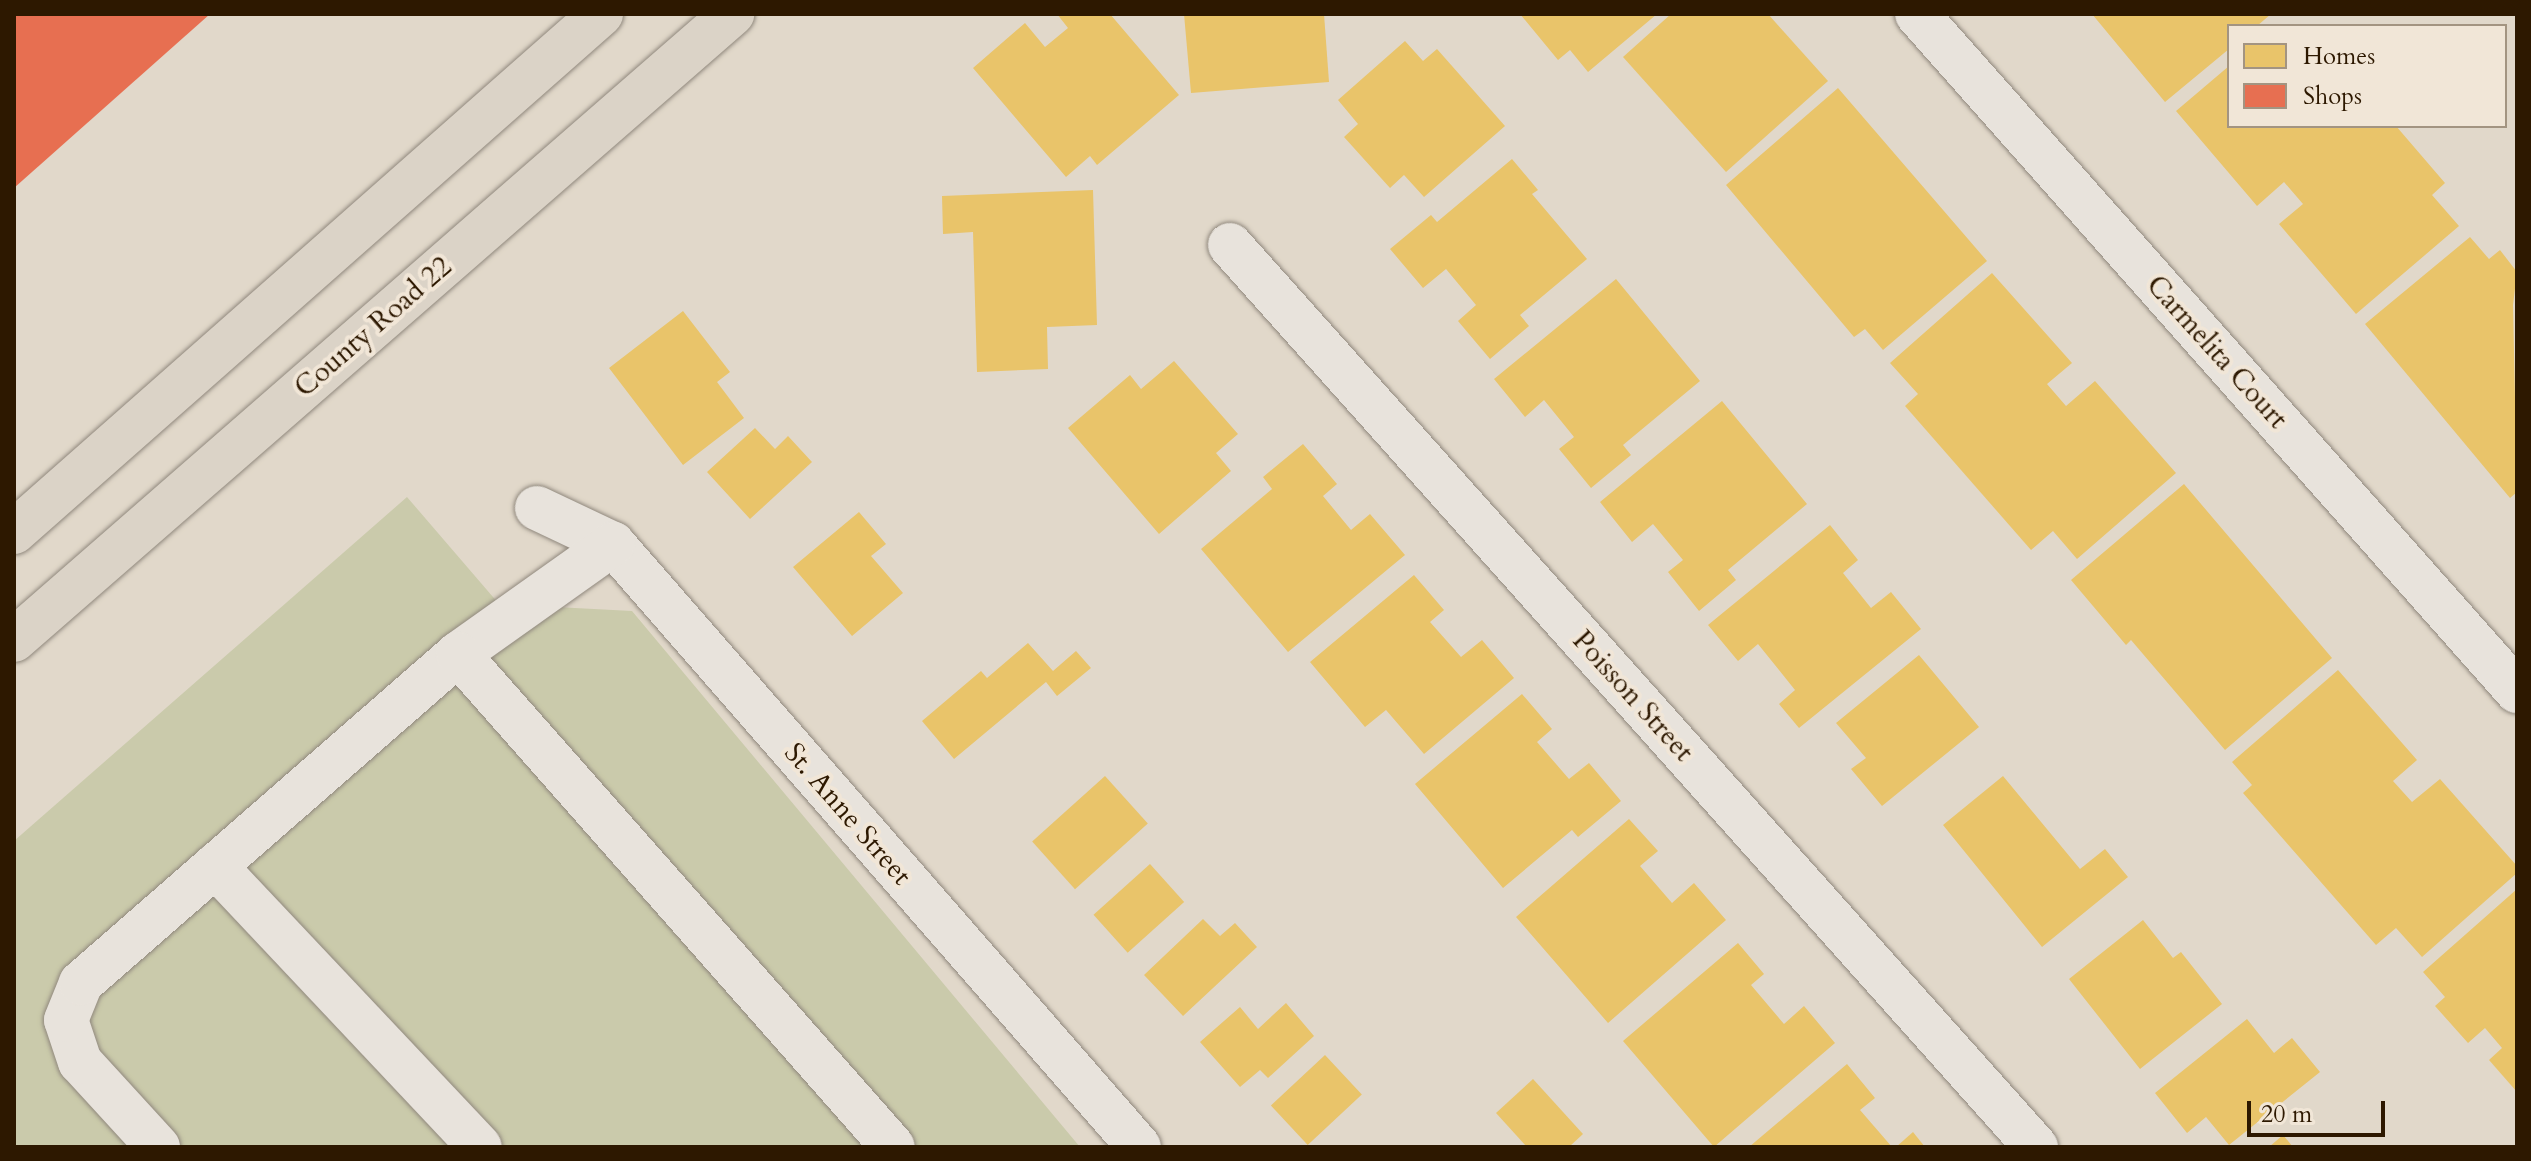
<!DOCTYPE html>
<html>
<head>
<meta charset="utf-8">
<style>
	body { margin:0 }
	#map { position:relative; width:2531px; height:1161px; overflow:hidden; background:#e1d8ca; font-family:Cardo,serif }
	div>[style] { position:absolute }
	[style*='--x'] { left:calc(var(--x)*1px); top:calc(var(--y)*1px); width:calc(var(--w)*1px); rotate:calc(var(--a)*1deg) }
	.green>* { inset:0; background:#cacaab }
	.homes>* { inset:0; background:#e9c46a; transform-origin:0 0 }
	.shops>* { inset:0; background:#e76f51 }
	.roads { filter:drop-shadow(0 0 2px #90887d) drop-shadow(0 0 2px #90887d) }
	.minor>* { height:44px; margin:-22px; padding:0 22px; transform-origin:22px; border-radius:22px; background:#e8e3dc }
	.major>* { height:44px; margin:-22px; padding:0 22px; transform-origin:22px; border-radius:22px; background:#dbd3c7 }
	span { translate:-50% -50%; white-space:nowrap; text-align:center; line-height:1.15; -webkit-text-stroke:8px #f1e6d7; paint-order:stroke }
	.street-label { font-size:28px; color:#2d1800 }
	.frame { position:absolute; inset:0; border:16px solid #2d1800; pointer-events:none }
	.legend { position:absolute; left:2227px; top:24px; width:280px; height:104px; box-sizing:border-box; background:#f1e6d7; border:2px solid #a39481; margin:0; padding:10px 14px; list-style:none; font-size:24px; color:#2d1800 }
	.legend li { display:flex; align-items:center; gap:16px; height:40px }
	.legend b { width:40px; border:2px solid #a39481 }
	.scale { position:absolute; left:2247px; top:1101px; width:138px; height:36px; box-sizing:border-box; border:4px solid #2d1800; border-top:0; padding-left:10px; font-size:24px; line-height:28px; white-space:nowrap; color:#2d1800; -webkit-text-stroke:6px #f1e6d7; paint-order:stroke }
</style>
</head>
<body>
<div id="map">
	<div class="green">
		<div style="clip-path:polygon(407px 497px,499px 604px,632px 611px,1080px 1147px,14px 1147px,14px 841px)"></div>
	</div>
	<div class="homes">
		<div style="clip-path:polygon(1057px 14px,1110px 14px,1179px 95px,1097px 165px,1090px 156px,1066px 177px,973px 68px,1025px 23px,1045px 47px,1068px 28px)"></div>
		<div style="clip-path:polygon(1184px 14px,1324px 14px,1329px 82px,1191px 93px)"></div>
		<div style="clip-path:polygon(1520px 14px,1657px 14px,1588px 72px,1570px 50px,1558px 60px)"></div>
		<div style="clip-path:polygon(1671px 14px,1768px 14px,1828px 81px,1726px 172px,1623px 57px)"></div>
		<div style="clip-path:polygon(2092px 14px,2271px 14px,2257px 26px,2229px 26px,2229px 49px,2165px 102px)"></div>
		<div style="clip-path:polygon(1405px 41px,1423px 61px,1437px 49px,1505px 126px,1424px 197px,1404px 175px,1390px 188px,1344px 137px,1358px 124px,1338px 100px)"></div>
		<div style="clip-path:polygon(2229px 66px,2229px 126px,2396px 126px,2445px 183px,2432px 195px,2459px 226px,2356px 314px,2279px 224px,2303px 204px,2284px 182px,2257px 206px,2176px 111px)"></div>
		<div style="clip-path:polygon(1838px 88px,1987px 261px,1883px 350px,1865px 329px,1854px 337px,1726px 185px)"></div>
		<div style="clip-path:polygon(1512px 159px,1538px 190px,1532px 194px,1587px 259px,1520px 315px,1529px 326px,1490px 359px,1458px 321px,1476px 305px,1446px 269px,1423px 288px,1390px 249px,1431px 215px,1437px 222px)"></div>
		<div style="clip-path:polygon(1093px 190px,1097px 325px,1047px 327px,1048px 369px,977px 372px,973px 232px,943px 234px,942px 196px)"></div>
		<div style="clip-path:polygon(2470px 237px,2489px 259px,2500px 250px,2517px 272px,2513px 305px,2517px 492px,2510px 498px,2365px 324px)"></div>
		<div style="clip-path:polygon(1992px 273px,2072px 363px,2047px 384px,2066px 406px,2095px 381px,2176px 473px,2077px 559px,2053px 531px,2031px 550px,1905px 406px,1918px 394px,1890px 363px)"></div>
		<div style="clip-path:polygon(1616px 279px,1700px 381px,1623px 445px,1631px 455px,1591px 488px,1559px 449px,1574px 437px,1544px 400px,1525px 417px,1494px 379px)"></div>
		<div style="clip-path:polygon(683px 311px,730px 372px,717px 382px,744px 418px,683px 465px,609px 368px)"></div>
		<div style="clip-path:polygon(1174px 361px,1238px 434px,1216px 453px,1231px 471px,1159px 534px,1068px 428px,1130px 375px,1141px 389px)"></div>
		<div style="clip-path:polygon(1722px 401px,1807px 504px,1728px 570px,1736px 580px,1699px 611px,1668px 572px,1683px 560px,1653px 524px,1632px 542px,1600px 502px)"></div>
		<div style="clip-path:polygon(755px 428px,775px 449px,788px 436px,812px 462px,750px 519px,707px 472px)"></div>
		<div style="clip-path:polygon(1303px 444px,1337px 484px,1323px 496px,1351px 530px,1370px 514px,1405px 555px,1288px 652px,1201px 549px,1272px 489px,1263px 477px)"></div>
		<div style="clip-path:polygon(2184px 484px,2332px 658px,2225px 750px,2131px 640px,2126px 645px,2071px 580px)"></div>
		<div style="clip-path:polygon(859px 512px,886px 544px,871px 556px,903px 593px,852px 636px,793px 567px)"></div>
		<div style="clip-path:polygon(1830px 525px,1858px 560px,1843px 573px,1871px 608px,1891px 592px,1921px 629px,1799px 728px,1779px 704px,1795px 690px,1758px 644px,1738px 661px,1708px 625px)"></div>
		<div style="clip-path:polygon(1414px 575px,1444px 610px,1430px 622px,1461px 657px,1482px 640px,1514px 678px,1424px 754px,1386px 710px,1365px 727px,1310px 662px)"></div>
		<div style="clip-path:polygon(1028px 643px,1053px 671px,1076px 651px,1091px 668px,1057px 696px,1046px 682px,954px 759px,922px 721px,981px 671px,987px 678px)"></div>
		<div style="clip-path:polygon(1919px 655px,1979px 727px,1882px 806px,1851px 769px,1866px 758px,1836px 723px)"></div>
		<div style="clip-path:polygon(2338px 670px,2417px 760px,2393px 781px,2412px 802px,2440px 779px,2517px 866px,2517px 873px,2422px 957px,2396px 928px,2376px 945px,2243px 793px,2252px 785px,2232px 762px)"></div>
		<div style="clip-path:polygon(1522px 694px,1552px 729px,1537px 742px,1569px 779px,1589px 763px,1621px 801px,1578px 837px,1572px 830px,1503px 888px,1415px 784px)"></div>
		<div style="left:1105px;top:776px;width:64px;height:98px;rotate:48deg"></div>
		<div style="clip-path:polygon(2003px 776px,2080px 869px,2105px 849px,2128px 877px,2042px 947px,1943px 825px)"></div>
		<div style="clip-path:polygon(1629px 819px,1658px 851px,1640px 866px,1672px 903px,1694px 883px,1726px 920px,1608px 1023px,1516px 917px)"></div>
		<div style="left:1150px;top:864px;width:51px;height:76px;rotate:48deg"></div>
		<div style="clip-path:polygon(2517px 889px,2517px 1092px,2489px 1060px,2502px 1048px,2485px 1028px,2468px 1043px,2435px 1006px,2445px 997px,2423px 972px)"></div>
		<div style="clip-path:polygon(1203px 919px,1220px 936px,1235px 923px,1257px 947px,1183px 1016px,1144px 975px)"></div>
		<div style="clip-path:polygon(2143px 920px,2173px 958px,2181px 952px,2222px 1004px,2140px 1069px,2069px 979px)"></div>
		<div style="clip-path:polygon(1738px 943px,1764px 974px,1751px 985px,1784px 1024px,1804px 1006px,1835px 1043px,1714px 1147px,1623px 1041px)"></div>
		<div style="clip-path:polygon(1286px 1003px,1314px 1036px,1268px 1078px,1260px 1070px,1240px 1087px,1200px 1042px,1240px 1007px,1258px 1029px)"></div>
		<div style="clip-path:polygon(2247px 1019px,2274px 1053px,2292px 1038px,2320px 1072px,2229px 1145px,2206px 1117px,2187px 1133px,2155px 1093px)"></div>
		<div style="left:1325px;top:1055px;width:54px;height:74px;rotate:47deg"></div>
		<div style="clip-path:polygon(1847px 1064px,1875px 1098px,1860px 1110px,1892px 1147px,1749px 1147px)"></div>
		<div style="clip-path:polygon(1533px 1079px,1583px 1134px,1569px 1147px,1527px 1147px,1496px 1113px)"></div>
		<div style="clip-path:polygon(1913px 1132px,1925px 1147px,1896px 1147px)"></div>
		<div style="clip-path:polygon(2283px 1135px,2293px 1147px,2269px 1147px)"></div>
	</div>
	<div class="shops">
		<div style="clip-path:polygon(14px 14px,210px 14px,14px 188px)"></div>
	</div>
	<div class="roads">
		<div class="minor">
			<div style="--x:1917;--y:14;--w:905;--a:48.45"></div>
			<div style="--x:1230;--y:245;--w:1210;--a:48.22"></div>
			<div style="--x:537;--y:508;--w:84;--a:25.3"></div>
			<div style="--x:613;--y:544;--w:800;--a:48.9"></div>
			<div style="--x:458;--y:654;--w:190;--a:-35.4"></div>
			<div style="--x:215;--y:866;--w:386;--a:46.7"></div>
			<div style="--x:158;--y:1147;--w:115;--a:-132.5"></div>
			<div style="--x:80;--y:1062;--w:44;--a:-108.4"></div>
			<div style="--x:66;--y:1020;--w:40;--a:-68"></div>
			<div style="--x:81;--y:983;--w:500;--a:-41.11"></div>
			<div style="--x:458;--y:654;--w:657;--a:48.58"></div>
		</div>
		<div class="major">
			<div style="--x:14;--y:532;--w:783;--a:-41.43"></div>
			<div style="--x:14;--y:640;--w:953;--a:-41.08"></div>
		</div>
	</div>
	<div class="street-label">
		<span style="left:373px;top:327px;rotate:-41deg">County Road 22</span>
		<span style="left:2217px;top:352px;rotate:48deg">Carmelita Court</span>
		<span style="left:1633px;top:696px;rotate:48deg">Poisson Street</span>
		<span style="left:848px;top:814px;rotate:49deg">St. Anne Street</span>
	</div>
	<div class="frame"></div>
	<ul class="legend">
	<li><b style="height:22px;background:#e9c46a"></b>Homes</li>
	<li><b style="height:22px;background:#e76f51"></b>Shops</li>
	</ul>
	<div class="scale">20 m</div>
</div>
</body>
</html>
